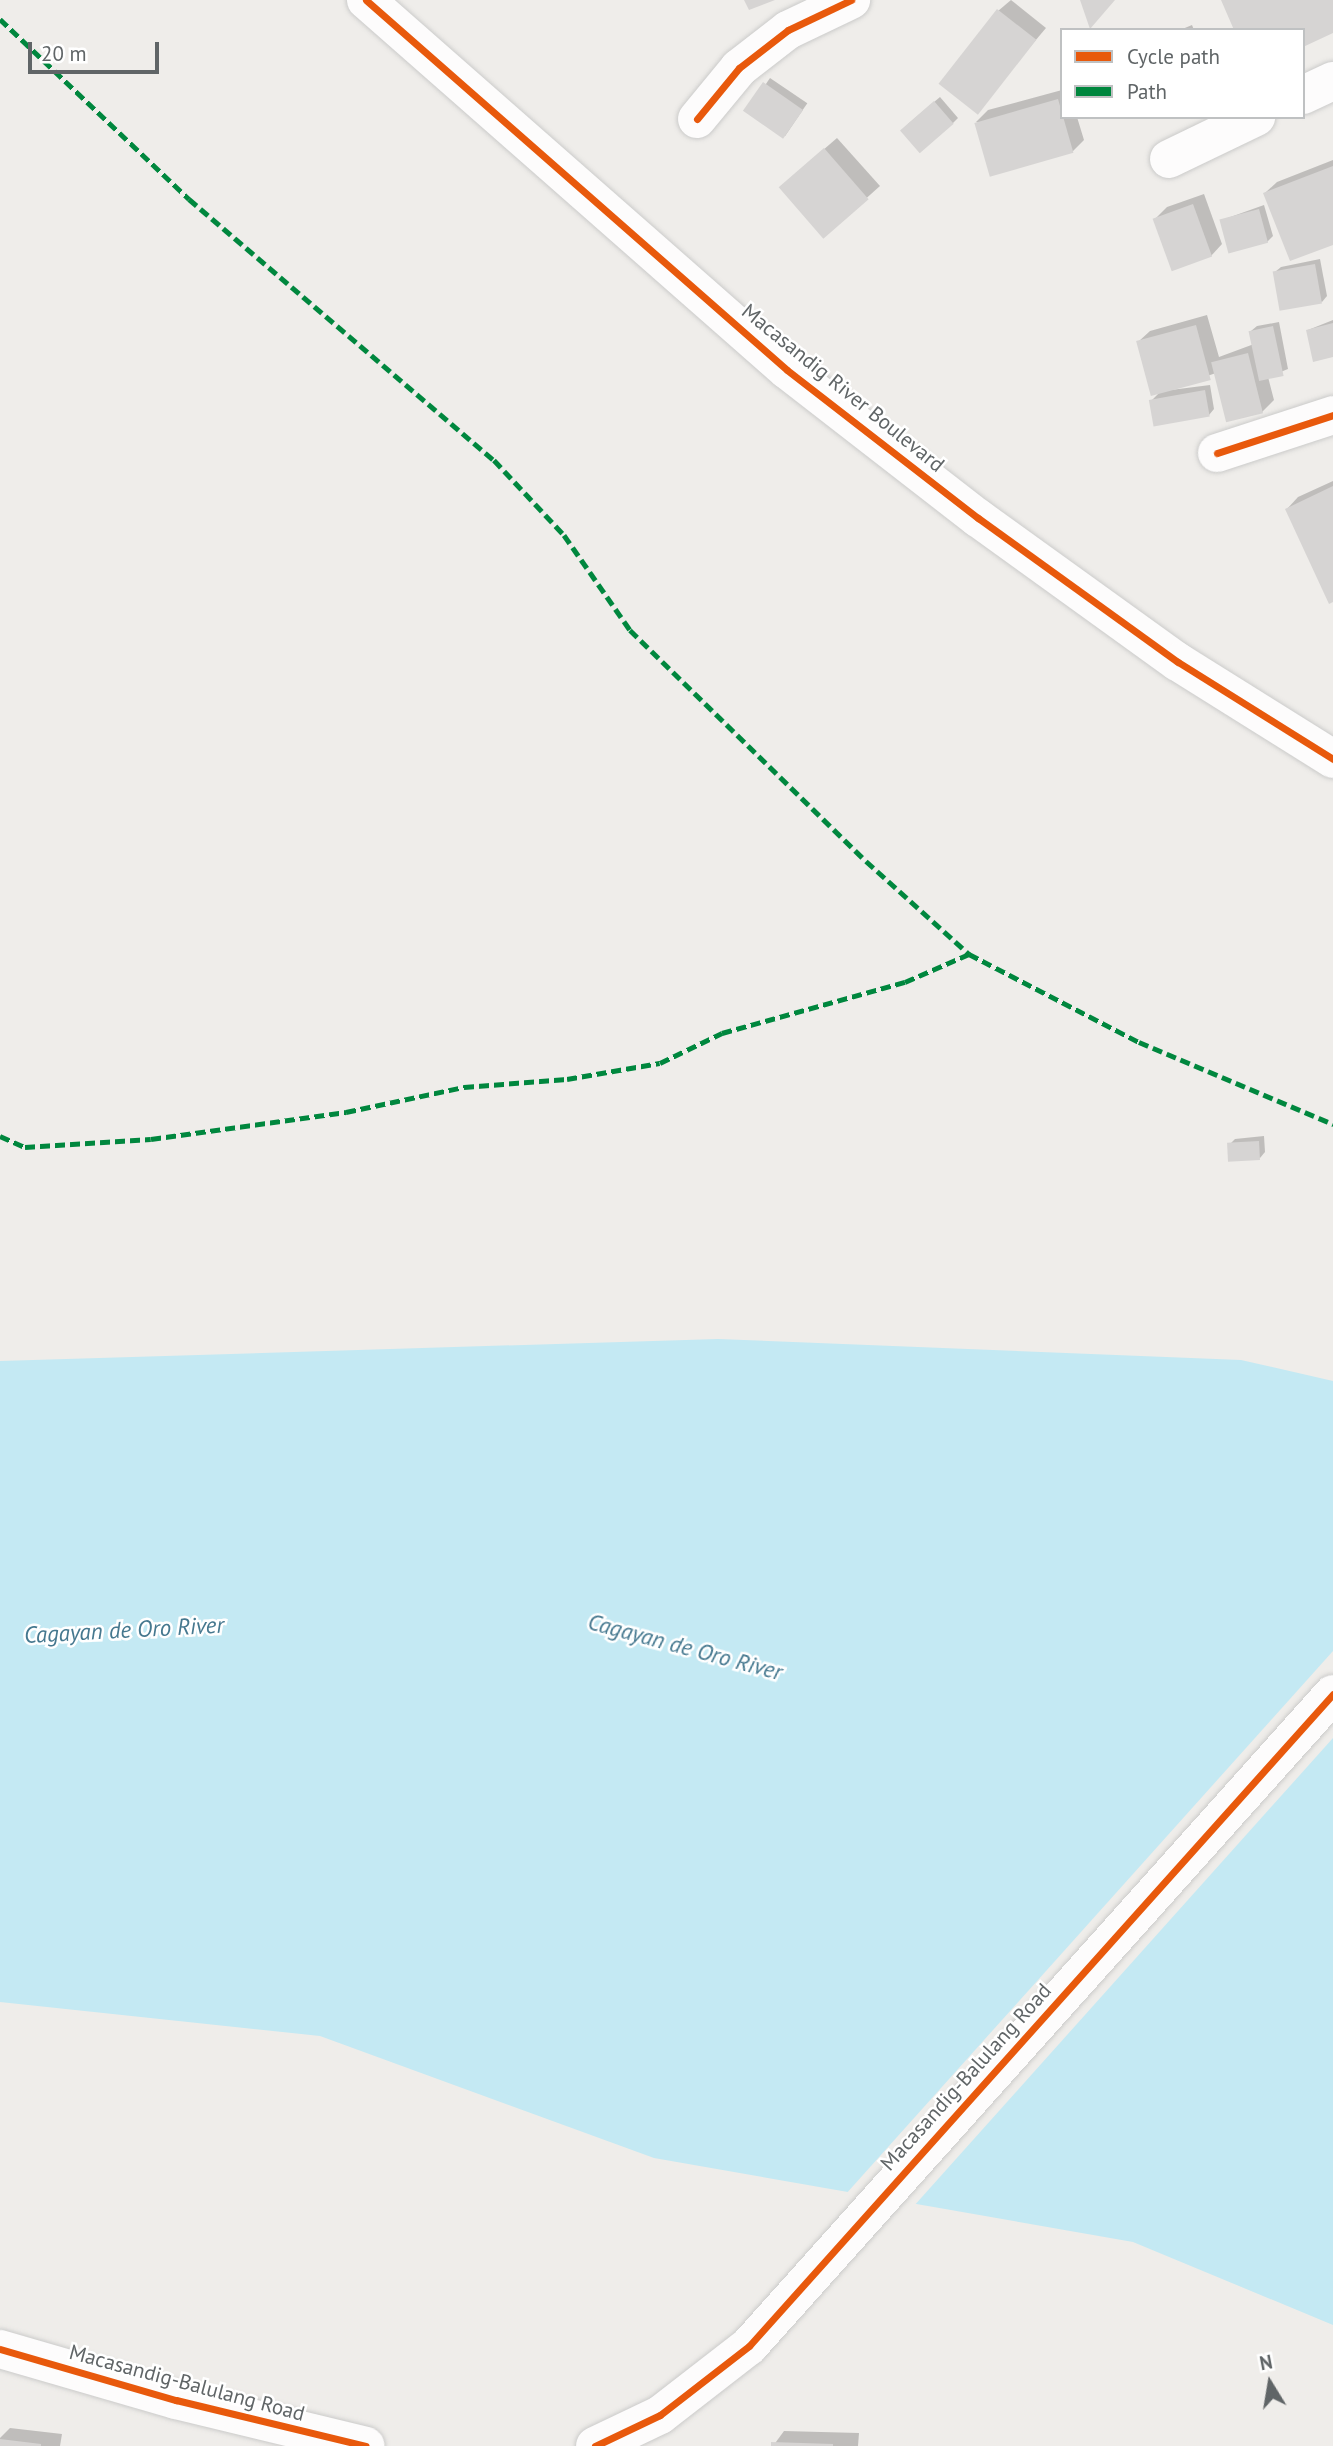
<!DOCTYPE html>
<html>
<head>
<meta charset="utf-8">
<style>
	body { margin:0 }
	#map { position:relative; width:1333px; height:2446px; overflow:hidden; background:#efedea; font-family:"PT Sans",sans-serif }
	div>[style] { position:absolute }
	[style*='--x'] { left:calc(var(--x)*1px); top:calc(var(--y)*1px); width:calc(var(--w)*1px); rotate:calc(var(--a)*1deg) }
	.water>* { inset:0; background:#c4e9f3 }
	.pier>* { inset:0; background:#efedea }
	.shadow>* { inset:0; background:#0003; transform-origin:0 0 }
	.building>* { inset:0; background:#d6d4d3; transform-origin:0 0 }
	.roads { filter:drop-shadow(0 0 2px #cbcbca) drop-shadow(0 0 2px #cbcbca) }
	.street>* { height:38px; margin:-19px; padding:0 19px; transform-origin:19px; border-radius:19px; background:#fdfcfc }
	.secondary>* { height:38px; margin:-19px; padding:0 19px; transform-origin:19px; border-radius:19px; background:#fdfcfc }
	.quiet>* { height:5px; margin-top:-2.5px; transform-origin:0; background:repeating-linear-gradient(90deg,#00873e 0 10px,transparent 0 15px) }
	.cycleway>* { height:7px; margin:-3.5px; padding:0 3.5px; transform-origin:3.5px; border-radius:3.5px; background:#e8590c }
	span { translate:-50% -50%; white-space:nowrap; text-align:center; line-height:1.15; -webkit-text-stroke:5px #fff; paint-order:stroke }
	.street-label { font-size:21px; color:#606567 }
	.water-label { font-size:23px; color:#45788f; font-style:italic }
	.legend { position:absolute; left:1060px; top:28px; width:245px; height:91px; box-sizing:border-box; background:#fff; border:2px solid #bfc1c2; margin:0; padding:9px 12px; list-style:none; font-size:21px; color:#606567 }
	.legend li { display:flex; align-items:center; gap:14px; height:35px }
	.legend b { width:35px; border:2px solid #bfc1c2 }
	.north { position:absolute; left:1235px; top:2348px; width:70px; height:70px; -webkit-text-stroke:5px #fff; paint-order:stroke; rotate:349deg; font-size:19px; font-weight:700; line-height:28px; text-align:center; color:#606567 }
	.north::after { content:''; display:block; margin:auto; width:24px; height:32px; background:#606567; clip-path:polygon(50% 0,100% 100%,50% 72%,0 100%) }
	.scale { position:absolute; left:28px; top:42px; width:131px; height:32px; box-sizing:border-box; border:4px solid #606567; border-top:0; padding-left:9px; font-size:21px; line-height:24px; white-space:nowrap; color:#606567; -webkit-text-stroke:5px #fff; paint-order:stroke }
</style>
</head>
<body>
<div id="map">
	<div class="water">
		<div style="clip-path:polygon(718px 1339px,1241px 1360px,1333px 1381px,1333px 2325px,1133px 2242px,654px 2158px,320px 2036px,0 2002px,0 1361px)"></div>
	</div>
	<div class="pier">
		<div style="clip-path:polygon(1333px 1651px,1333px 1738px,913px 2207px,845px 2195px)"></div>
	</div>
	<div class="shadow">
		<div style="clip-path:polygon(1011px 0,1046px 28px,976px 111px,998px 11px)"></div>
		<div style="clip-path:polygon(1192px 25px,1194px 30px,1180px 30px)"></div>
		<div style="left:770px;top:78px;width:45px;height:40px;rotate:34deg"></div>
		<div style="clip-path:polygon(1062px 90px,1062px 117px,1077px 117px,1084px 140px,1072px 152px,976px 122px,988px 110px)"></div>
		<div style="clip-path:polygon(940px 97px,958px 118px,953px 123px,908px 124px)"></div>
		<div style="clip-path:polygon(837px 138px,880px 186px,824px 236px,793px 176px)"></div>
		<div style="clip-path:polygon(1333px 160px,1333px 243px,1265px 193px,1277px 182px)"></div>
		<div style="clip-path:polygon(1204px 194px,1222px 244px,1211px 256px,1155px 219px,1167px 207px)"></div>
		<div style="clip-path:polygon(1264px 205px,1273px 236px,1267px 242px,1222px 220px)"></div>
		<div style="clip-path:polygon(1320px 259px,1327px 296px,1322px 302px,1275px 272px,1281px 267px)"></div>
		<div style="clip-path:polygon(1207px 315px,1219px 357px,1254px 344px,1251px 331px,1257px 326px,1279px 322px,1288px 369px,1268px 377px,1274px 400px,1262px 412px,1216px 373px,1163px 391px,1210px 385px,1214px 409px,1209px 415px,1151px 401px,1160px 392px,1138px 342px,1150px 331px)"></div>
		<div style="clip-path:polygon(1333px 320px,1333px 356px,1308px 330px)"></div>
		<div style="clip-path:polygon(1333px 481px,1333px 600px,1287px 509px,1298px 497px)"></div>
		<div style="clip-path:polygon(1264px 1136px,1265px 1152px,1260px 1158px,1229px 1145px,1235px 1139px)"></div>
		<div style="clip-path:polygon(10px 2428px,62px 2434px,60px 2446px,0 2446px,0 2438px)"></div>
		<div style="clip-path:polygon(784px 2431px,859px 2433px,858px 2446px,773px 2446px)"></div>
	</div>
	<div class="building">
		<div style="clip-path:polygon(744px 0,775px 0,749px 10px)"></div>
		<div style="clip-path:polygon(1080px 0,1115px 0,1090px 29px)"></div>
		<div style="clip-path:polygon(1221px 0,1333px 0,1333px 33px,1303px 47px,1303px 30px,1234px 30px)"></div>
		<div style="left:997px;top:9px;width:50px;height:95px;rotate:38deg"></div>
		<div style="left:763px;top:82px;width:49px;height:35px;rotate:35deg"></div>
		<div style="left:1058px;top:99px;width:56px;height:87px;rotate:74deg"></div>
		<div style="left:934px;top:101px;width:30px;height:45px;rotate:49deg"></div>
		<div style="left:824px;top:148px;width:68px;height:60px;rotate:49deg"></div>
		<div style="clip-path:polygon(1333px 166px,1333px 245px,1290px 261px,1263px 193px)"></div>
		<div style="left:1193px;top:204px;width:56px;height:43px;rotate:70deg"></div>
		<div style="left:1259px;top:209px;width:35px;height:41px;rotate:75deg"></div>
		<div style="left:1315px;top:264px;width:40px;height:43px;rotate:80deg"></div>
		<div style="clip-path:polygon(1333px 323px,1333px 357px,1313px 362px,1306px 330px)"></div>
		<div style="left:1196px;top:325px;width:57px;height:62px;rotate:75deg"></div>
		<div style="left:1273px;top:326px;width:51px;height:25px;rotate:78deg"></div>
		<div style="left:1248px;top:353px;width:62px;height:38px;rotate:76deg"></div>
		<div style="left:1205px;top:390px;width:27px;height:57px;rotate:80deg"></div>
		<div style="clip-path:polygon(1333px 486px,1333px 602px,1329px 604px,1285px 509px)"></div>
		<div style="left:1259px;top:1141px;width:19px;height:32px;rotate:87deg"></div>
		<div style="clip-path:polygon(0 2439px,41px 2444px,41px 2446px,0 2446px)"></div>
		<div style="clip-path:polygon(771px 2442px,833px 2444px,833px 2446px,771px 2446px)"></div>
	</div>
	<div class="roads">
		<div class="street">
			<div style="--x:1303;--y:95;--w:33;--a:-25"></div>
			<div style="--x:697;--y:119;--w:66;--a:-50.5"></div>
			<div style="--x:739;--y:68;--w:62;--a:-37.8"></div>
			<div style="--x:788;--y:30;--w:70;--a:-25.5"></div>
			<div style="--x:1169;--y:159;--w:97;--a:-25.8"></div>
			<div style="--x:1217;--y:453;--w:122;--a:-18.1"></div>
		</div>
		<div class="secondary">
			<div style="--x:366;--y:0;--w:560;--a:41.31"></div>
			<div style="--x:787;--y:370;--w:242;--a:37.8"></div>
			<div style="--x:978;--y:518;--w:246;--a:35.8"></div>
			<div style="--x:1178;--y:662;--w:183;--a:32"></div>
			<div style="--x:0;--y:2349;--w:183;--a:16.2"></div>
			<div style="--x:176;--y:2400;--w:195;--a:13.6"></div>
			<div style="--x:595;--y:2446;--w:72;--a:-25.5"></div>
			<div style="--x:660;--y:2415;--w:113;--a:-37.8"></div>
			<div style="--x:749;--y:2346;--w:875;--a:-48.15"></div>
		</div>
	</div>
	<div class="quiet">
		<div style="--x:0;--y:19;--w:261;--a:43.6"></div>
		<div style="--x:189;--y:199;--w:401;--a:40.6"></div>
		<div style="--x:494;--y:460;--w:103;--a:47"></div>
		<div style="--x:564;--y:535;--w:116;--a:55.2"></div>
		<div style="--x:630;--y:630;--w:330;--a:44.4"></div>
		<div style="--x:866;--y:861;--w:139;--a:42.1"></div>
		<div style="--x:969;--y:954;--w:191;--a:27.4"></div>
		<div style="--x:1139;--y:1042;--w:211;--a:22.9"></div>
		<div style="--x:0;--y:1136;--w:27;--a:24"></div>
		<div style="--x:25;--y:1147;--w:126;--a:-3.6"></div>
		<div style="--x:151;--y:1139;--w:197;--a:-7.9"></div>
		<div style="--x:346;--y:1112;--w:121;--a:-12"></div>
		<div style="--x:464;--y:1087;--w:103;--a:-4.4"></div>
		<div style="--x:567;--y:1079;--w:94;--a:-9.8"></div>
		<div style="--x:660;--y:1063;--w:69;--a:-25.8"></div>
		<div style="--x:722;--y:1033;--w:190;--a:-15.6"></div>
		<div style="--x:905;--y:982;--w:70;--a:-23.6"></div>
	</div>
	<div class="cycleway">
		<div style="--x:366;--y:0;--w:560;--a:41.31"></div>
		<div style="--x:787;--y:370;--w:242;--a:37.8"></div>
		<div style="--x:978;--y:518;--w:246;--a:35.8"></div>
		<div style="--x:1178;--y:662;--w:183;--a:32"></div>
		<div style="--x:697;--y:119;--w:66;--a:-50.5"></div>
		<div style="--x:739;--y:68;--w:62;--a:-37.8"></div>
		<div style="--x:788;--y:30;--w:70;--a:-25.5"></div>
		<div style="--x:1217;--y:453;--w:122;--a:-18.1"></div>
		<div style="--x:0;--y:2349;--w:183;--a:16.2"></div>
		<div style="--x:176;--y:2400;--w:195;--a:13.6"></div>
		<div style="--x:595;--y:2446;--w:72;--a:-25.5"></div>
		<div style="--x:660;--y:2415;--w:113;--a:-37.8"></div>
		<div style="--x:749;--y:2346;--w:875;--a:-48.15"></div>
	</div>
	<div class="street-label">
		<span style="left:843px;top:388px;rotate:39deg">Macasandig River Boulevard</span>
		<span style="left:966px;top:2077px;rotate:-48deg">Macasandig-Balulang Road</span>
		<span style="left:187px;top:2383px;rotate:15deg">Macasandig-Balulang Road</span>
	</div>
	<div class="water-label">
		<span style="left:124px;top:1630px;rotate:-3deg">Cagayan de Oro River</span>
		<span style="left:685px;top:1647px;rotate:15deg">Cagayan de Oro River</span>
	</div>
	<ul class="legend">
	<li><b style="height:9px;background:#e8590c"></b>Cycle path</li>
	<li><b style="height:9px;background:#00873e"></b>Path</li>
	</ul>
	<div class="north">N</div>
	<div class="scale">20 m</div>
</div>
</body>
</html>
